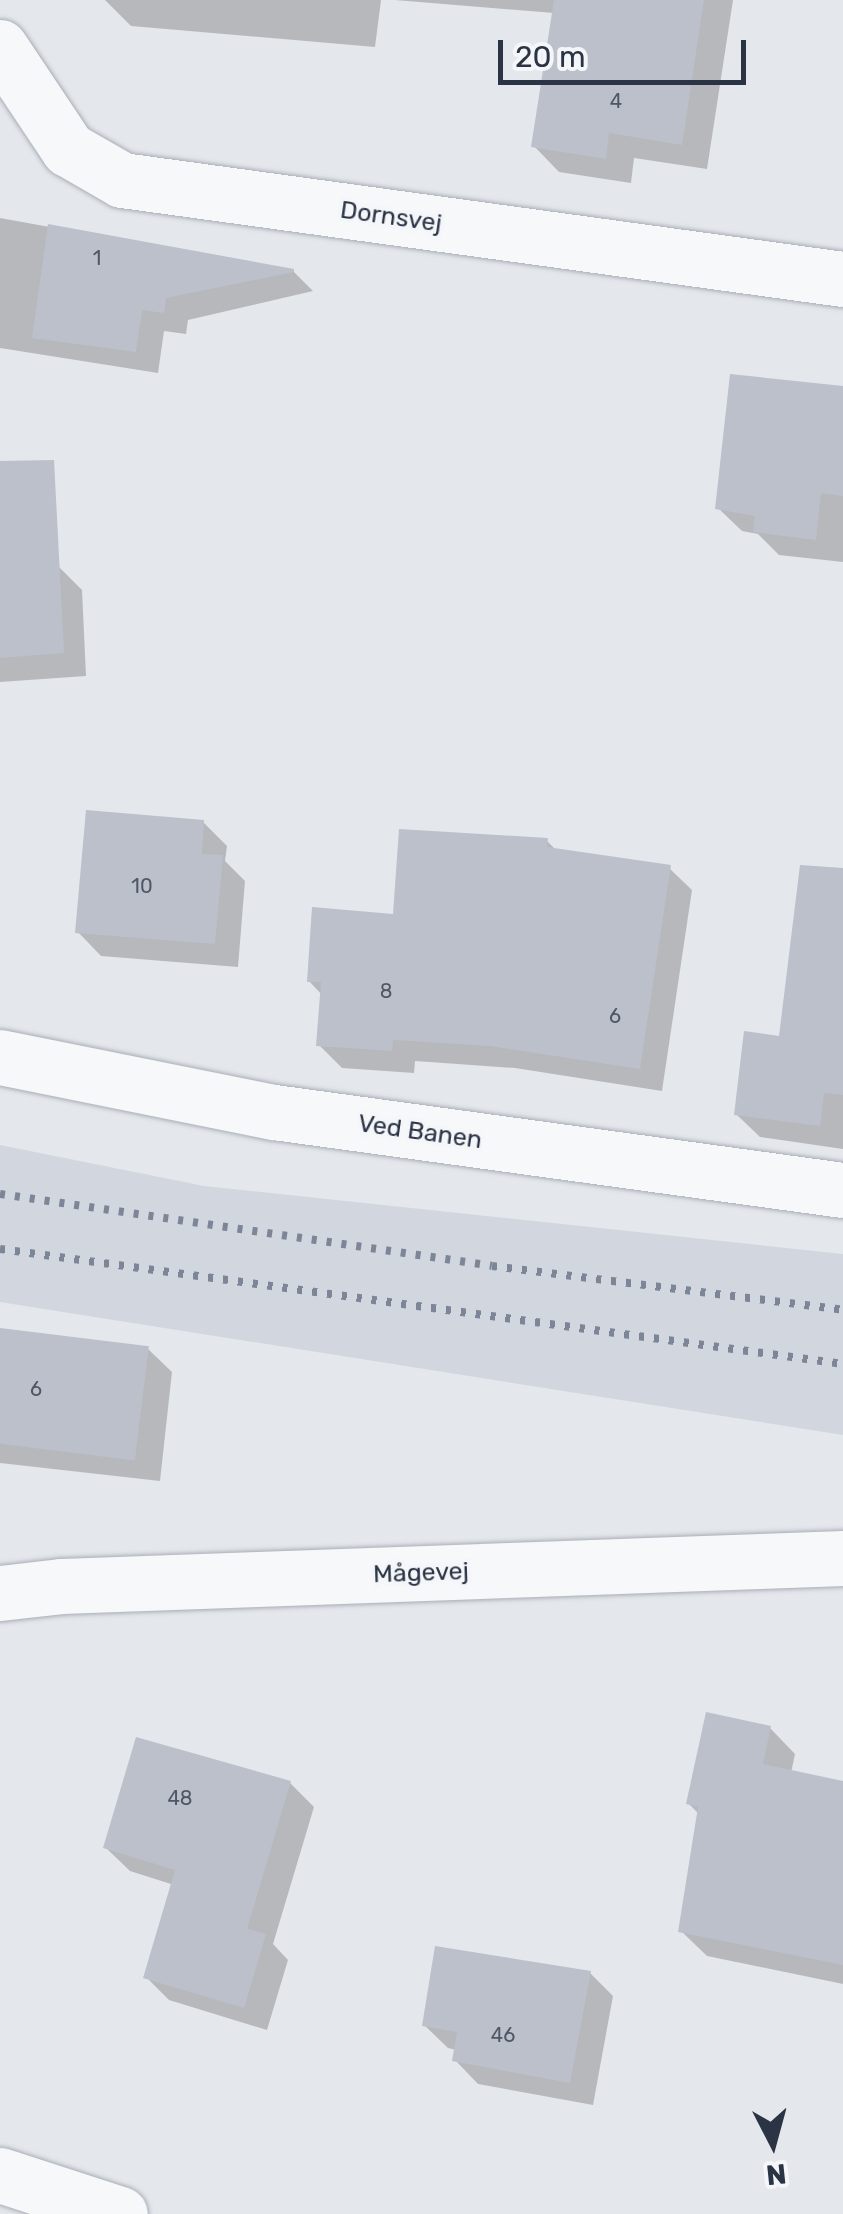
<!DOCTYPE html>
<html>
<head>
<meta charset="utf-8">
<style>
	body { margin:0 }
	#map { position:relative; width:843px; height:2214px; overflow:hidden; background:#e4e7ec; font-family:Rubik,sans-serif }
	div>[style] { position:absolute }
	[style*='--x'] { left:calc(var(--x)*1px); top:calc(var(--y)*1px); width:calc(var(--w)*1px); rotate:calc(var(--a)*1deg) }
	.built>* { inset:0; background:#d2d6de }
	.shadow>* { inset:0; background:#0003 }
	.building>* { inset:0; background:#bbc0ca; transform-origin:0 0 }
	.roads { filter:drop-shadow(0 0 2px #a9aeb7) drop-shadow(0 0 2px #a9aeb7) }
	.minor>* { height:55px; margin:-27.5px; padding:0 27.5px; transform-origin:27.5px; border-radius:27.5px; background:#f7f8fa }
	.tertiary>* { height:55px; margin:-27.5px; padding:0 27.5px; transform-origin:27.5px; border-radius:27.5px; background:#f7f8fa }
	.rail>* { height:8px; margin-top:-4px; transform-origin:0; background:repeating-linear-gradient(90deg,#7d8696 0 5px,transparent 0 15px) }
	span { translate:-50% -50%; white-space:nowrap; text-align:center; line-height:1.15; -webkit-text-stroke:8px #f4f6f9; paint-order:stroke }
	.number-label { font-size:20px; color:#4f5766 }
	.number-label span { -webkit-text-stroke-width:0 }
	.street-label { font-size:25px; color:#2b3445 }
	.north { position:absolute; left:723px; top:2094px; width:100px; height:100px; -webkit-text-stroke:8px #f4f6f9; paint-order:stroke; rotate:174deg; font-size:28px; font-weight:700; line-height:40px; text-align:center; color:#2b3445 }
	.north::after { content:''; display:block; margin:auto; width:35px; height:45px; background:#2b3445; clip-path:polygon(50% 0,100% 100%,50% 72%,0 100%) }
	.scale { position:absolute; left:498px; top:40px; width:248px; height:45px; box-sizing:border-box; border:5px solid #2b3445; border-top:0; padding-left:12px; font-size:30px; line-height:35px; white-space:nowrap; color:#2b3445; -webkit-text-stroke:8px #f4f6f9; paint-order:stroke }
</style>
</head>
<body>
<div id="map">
	<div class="built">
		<div style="clip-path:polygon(0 1145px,204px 1186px,843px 1254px,843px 1435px,0 1302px)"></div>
	</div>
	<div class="shadow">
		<div style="clip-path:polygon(105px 0,381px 0,375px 47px,131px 26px)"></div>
		<div style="clip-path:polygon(395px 0,733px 0,707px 169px,634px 158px,631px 183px,559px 172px,534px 146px,554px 13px)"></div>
		<div style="clip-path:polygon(0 218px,293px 271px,313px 291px,188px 320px,186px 334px,164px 331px,158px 373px,0 348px)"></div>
		<div style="clip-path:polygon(843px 388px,843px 562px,779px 555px,758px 534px,742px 531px,718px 508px)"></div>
		<div style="clip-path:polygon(58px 566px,82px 590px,86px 676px,0 682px,0 568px)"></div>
		<div style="clip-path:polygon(203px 822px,227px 846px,225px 861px,245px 881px,238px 967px,101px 956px,78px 932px)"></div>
		<div style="clip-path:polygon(547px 841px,557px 851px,669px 868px,692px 890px,662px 1091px,515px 1068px,415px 1061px,414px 1073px,342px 1068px,319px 1045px,322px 995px,309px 981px,396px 916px)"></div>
		<div style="clip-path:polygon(843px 944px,843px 1149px,760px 1137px,736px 1114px)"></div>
		<div style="clip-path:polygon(0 1333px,148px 1349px,172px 1372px,160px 1481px,0 1463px)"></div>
		<div style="clip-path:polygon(770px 1728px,795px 1754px,791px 1773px,843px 1784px,843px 1984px,707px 1956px,681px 1931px,699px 1814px,688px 1803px)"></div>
		<div style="clip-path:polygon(290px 1783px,314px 1807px,273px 1944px,288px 1960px,267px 2030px,169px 2000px,146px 1977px,174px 1885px,130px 1871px,106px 1848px)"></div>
		<div style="clip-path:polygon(590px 1973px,613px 1996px,593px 2105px,478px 2084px,455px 2060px,456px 2050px,448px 2048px,424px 2025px)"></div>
	</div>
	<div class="building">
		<div style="clip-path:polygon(554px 0,704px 0,682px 145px,609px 133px,606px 159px,531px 147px)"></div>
		<div style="clip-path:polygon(48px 224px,294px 269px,294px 272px,166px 298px,164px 313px,142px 310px,136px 352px,32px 338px)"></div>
		<div style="clip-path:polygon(730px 374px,843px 386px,843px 496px,821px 493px,816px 540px,753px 532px,755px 516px,715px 509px)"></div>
		<div style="clip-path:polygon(54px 460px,64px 653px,0 658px,0 461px)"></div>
		<div style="clip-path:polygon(86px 810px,204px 820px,202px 854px,223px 855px,215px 944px,75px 933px)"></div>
		<div style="clip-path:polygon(399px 829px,548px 838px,547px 847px,671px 865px,640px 1069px,490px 1046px,393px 1040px,392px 1051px,316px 1046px,321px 982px,307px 982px,312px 907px,393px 914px)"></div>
		<div style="clip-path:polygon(800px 865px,843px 868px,843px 1095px,824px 1093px,820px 1126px,734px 1115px,744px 1031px,779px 1036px)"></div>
		<div style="left:0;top:1328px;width:150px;height:115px;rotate:7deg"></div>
		<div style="clip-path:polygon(706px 1712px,771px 1726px,763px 1764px,843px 1781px,843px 1965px,678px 1932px,698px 1807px,686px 1804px)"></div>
		<div style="clip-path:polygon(136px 1737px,291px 1781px,247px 1929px,266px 1934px,244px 2008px,143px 1978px,175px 1870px,103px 1848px)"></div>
		<div style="clip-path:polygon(435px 1946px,591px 1971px,570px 2083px,452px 2061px,457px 2032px,422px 2026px)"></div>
	</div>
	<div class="roads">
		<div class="minor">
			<div style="--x:0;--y:47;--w:123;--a:56.3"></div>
			<div style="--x:68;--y:149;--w:62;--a:29.9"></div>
			<div style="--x:122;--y:180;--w:728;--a:7.82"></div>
			<div style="--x:0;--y:1057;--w:279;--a:11.4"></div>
			<div style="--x:274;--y:1112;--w:574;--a:7.81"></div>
			<div style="--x:0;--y:1593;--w:61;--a:-6.5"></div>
			<div style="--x:61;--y:1586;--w:783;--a:-2.05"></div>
		</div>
		<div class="tertiary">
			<div style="--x:0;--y:2175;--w:126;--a:18"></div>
		</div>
	</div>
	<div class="rail">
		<div style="--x:0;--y:1194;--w:497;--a:8.3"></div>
		<div style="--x:492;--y:1266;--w:354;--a:7.1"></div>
		<div style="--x:0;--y:1249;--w:851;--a:7.77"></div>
	</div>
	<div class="number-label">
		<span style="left:616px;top:101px">4</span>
		<span style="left:97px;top:258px">1</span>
		<span style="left:142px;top:886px">10</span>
		<span style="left:386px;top:991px">8</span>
		<span style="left:615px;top:1016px">6</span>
		<span style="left:36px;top:1389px">6</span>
		<span style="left:180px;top:1798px">48</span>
		<span style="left:503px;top:2035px">46</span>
	</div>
	<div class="street-label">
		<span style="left:391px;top:217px;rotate:8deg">Dornsvej</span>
		<span style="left:420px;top:1132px;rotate:8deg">Ved Banen</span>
		<span style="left:421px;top:1573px;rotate:-2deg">Mågevej</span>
	</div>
	<div class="north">N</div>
	<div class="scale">20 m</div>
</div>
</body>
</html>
